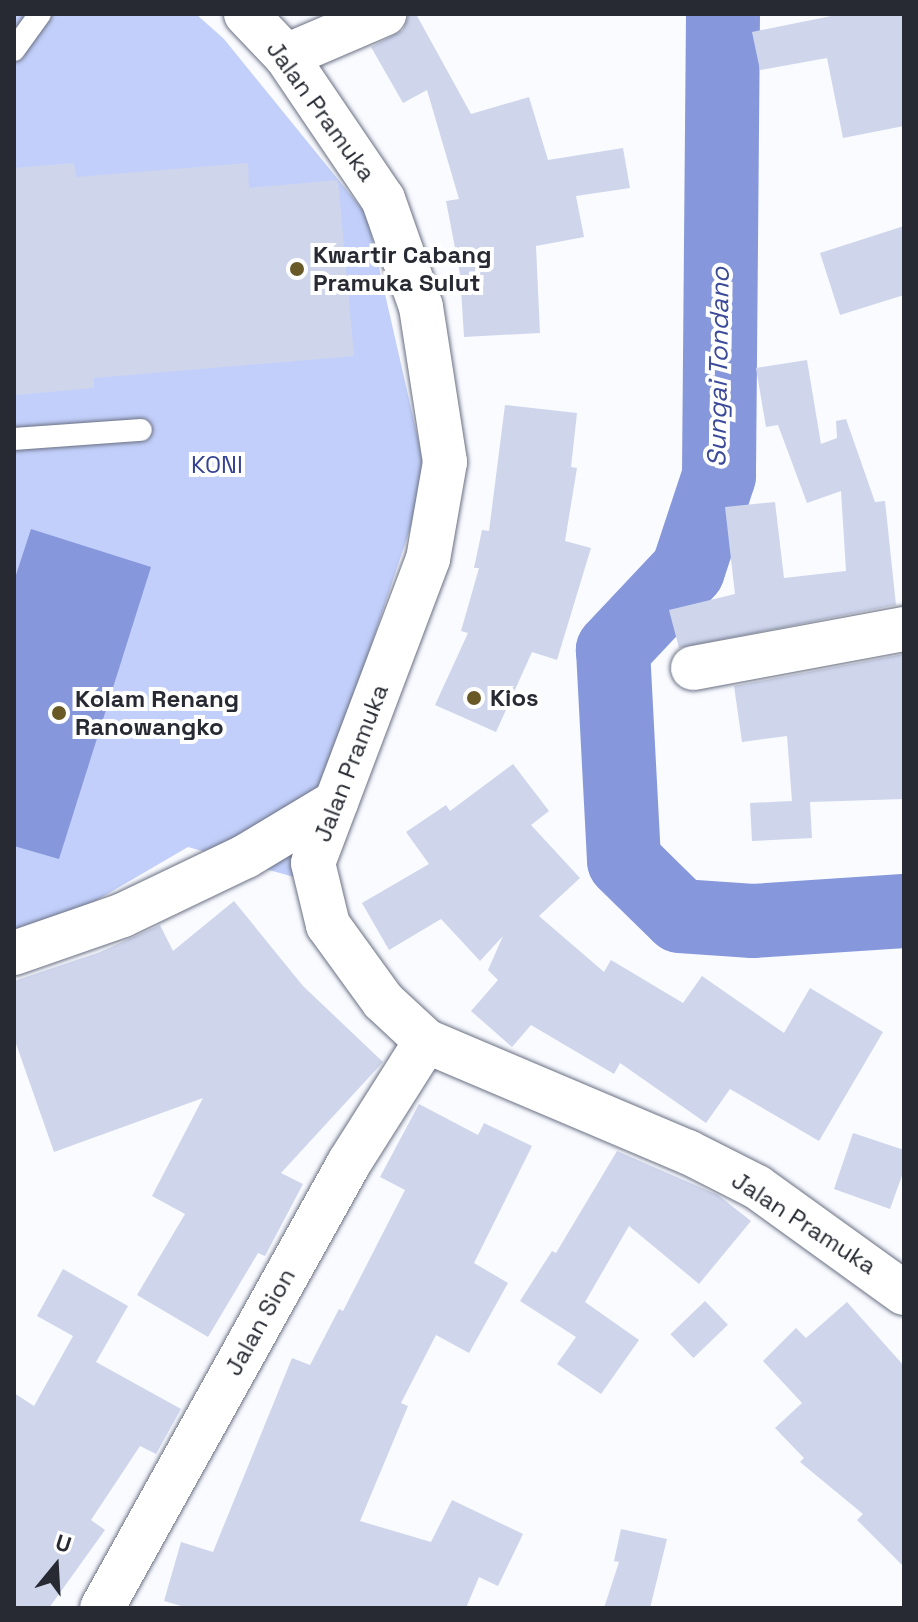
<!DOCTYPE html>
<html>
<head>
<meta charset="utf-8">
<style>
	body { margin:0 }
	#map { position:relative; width:918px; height:1622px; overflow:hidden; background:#f9fbff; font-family:"Space Grotesk",sans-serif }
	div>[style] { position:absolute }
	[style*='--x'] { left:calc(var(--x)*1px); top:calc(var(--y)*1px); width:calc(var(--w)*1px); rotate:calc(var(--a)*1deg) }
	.green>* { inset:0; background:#c2cffa }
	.water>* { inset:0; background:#8698db }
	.river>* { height:74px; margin:-37px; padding:0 37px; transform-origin:37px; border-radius:37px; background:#8698db }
	.building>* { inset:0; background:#cfd6ec; transform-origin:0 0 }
	.roads { filter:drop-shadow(0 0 2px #6a7083) drop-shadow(0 0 2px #6a7083) }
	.service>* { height:22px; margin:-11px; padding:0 11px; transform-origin:11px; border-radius:11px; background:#fff }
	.minor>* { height:44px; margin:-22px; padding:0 22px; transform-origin:22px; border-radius:22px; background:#fff }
	.tertiary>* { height:44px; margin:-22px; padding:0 22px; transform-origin:22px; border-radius:22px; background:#fff }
	.dots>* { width:22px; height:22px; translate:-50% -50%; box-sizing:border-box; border:4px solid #fff; border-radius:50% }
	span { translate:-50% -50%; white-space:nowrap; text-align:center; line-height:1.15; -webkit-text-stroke:8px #fff; paint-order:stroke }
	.street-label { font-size:24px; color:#272a32 }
	.poi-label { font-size:24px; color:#272a32; font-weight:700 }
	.left { translate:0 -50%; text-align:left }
	.park-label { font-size:24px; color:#354392 }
	.water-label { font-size:26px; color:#3b4a99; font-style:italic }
	.frame { position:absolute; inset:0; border:16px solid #272a32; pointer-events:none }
	.north { position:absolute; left:16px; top:1526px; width:80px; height:80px; -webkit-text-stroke:6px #fff; paint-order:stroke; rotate:18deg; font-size:22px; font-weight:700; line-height:32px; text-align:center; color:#272a32 }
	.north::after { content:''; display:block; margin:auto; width:28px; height:36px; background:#272a32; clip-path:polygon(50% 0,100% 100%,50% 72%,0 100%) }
</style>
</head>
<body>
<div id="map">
	<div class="green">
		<div style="clip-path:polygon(14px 14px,196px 14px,224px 39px,367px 215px,427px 478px,294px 877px,188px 847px,37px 935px,14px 937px)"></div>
	</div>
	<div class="water">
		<div style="clip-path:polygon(31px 529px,151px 567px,59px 859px,14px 846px,14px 581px)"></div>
	</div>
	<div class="river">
		<div style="--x:723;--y:14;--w:462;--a:90.5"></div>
		<div style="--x:719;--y:476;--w:99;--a:108.3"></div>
		<div style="--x:688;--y:570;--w:110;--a:133.2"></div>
		<div style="--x:613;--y:650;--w:211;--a:87"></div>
		<div style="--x:624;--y:861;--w:78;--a:44.5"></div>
		<div style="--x:680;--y:916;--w:73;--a:3.9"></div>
		<div style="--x:753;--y:921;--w:151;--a:-3.8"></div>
	</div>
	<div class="building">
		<div style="clip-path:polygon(409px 14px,416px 14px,471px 114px,529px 97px,548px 160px,623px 148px,630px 188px,576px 196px,584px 237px,536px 246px,540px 333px,464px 337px,460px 274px,446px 201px,459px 199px,427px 90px,403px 103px,371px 47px,403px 30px)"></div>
		<div style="clip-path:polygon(841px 14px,904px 14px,904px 126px,843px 138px,827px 58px,760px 70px,752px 32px)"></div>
		<div style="clip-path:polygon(74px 163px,76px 177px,248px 163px,249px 188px,338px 180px,354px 356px,94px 378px,94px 388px,14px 395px,14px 168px)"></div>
		<div style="clip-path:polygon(904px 226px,904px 295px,840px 315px,820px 253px)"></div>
		<div style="clip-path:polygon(807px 360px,821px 444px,837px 438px,836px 421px,846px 419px,875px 502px,885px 501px,896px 605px,679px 648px,669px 610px,735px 594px,725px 507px,775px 502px,784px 578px,846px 571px,841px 491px,807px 503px,778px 425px,766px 427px,756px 368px)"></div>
		<div style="clip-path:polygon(505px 405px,577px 413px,571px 467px,577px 468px,565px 541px,591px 548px,557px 660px,532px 652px,496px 732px,435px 705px,468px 633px,461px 631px,479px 568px,474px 568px,482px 530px,489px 531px)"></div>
		<div style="clip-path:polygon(904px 654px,904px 799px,810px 802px,812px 838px,752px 841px,750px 803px,792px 801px,787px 736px,742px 742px,734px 686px)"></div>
		<div style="clip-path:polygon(513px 764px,549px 811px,531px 825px,580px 878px,539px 916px,604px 972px,611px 960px,683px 1003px,702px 976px,784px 1033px,810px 988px,883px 1032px,819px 1141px,730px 1089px,706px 1123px,620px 1063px,614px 1074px,531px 1025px,512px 1047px,471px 1011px,498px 980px,488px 970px,503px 936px,480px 961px,441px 919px,389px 950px,362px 903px,429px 864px,406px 832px,446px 805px,450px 811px)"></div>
		<div style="clip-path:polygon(234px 901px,303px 986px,383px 1062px,281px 1173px,303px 1184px,265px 1256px,258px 1253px,208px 1337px,137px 1295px,185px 1214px,152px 1196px,203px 1098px,54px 1152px,14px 1038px,14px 981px,100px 952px,160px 925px,173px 951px)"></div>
		<div style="clip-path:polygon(419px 1104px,478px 1135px,484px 1123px,532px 1146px,474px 1263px,508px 1283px,469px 1353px,436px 1335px,401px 1403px,408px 1406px,360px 1521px,431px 1542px,452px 1500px,523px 1534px,498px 1586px,479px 1577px,466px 1608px,188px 1608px,164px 1601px,181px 1542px,213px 1552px,292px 1358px,310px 1365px,339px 1309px,343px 1311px,405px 1190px,380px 1177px)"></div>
		<div style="clip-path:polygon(853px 1133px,904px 1150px,904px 1170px,890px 1209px,834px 1189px)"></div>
		<div style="clip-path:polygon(617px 1151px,718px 1195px,751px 1221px,699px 1284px,629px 1226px,585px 1302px,639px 1340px,601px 1394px,557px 1364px,576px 1337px,520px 1301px,552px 1251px,556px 1253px)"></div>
		<div style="clip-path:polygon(63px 1269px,128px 1306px,96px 1362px,181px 1409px,156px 1454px,140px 1446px,91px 1520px,105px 1530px,49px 1608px,14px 1608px,14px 1393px,34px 1406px,73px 1336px,37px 1316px)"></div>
		<div style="left:705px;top:1301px;width:33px;height:48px;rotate:46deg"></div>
		<div style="clip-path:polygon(847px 1302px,904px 1366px,904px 1567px,857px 1520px,863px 1514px,800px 1462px,804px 1458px,775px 1428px,802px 1403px,763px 1361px,796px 1328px,806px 1338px)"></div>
		<div style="clip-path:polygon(621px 1529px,667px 1539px,650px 1608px,604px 1608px,619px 1562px,614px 1561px)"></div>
	</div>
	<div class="roads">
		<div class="service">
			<div style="--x:14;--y:50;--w:44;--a:-54.2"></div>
			<div style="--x:14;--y:439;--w:127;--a:-4.1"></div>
		</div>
		<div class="minor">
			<div style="--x:286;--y:56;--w:107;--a:-23.2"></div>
			<div style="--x:693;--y:668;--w:215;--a:-10.5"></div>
			<div style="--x:14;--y:953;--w:115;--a:-19.2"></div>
			<div style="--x:123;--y:915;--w:136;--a:-25.6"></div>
			<div style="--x:246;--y:856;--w:105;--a:-31"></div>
			<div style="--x:102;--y:1608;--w:509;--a:-60.97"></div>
			<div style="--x:349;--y:1163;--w:144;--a:-57.7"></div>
		</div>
		<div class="tertiary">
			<div style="--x:246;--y:14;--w:58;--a:46.4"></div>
			<div style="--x:286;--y:56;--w:173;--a:55.9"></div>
			<div style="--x:383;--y:199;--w:114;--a:70.6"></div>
			<div style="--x:421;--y:307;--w:157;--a:81.2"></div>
			<div style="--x:445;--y:462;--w:98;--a:99.9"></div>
			<div style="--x:428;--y:559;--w:325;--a:110.7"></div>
			<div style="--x:313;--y:863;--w:64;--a:76.4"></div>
			<div style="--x:328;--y:925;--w:94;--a:54.1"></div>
			<div style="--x:383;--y:1001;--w:59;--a:42.9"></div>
			<div style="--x:426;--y:1041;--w:285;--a:23"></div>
			<div style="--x:688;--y:1152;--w:77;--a:26.9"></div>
			<div style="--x:757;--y:1187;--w:181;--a:35.8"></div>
		</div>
	</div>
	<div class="dots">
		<div style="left:297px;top:269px;background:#695927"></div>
		<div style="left:474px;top:698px;background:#695927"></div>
		<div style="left:59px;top:713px;background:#695927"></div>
	</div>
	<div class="street-label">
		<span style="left:321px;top:111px;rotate:54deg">Jalan Pramuka</span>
		<span style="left:351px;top:763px;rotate:-69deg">Jalan Pramuka</span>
		<span style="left:804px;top:1223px;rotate:33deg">Jalan Pramuka</span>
		<span style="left:260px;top:1322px;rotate:-61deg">Jalan Sion</span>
	</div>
	<div class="poi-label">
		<span class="left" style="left:313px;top:269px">Kwartir Cabang<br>Pramuka Sulut</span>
		<span class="left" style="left:490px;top:698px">Kios</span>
		<span class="left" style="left:75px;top:713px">Kolam Renang<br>Ranowangko</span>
	</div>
	<div class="park-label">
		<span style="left:217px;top:465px">KONI</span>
	</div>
	<div class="water-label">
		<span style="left:719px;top:367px;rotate:-89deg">Sungai Tondano</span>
	</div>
	<div class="frame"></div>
	<div class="north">U</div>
</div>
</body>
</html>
